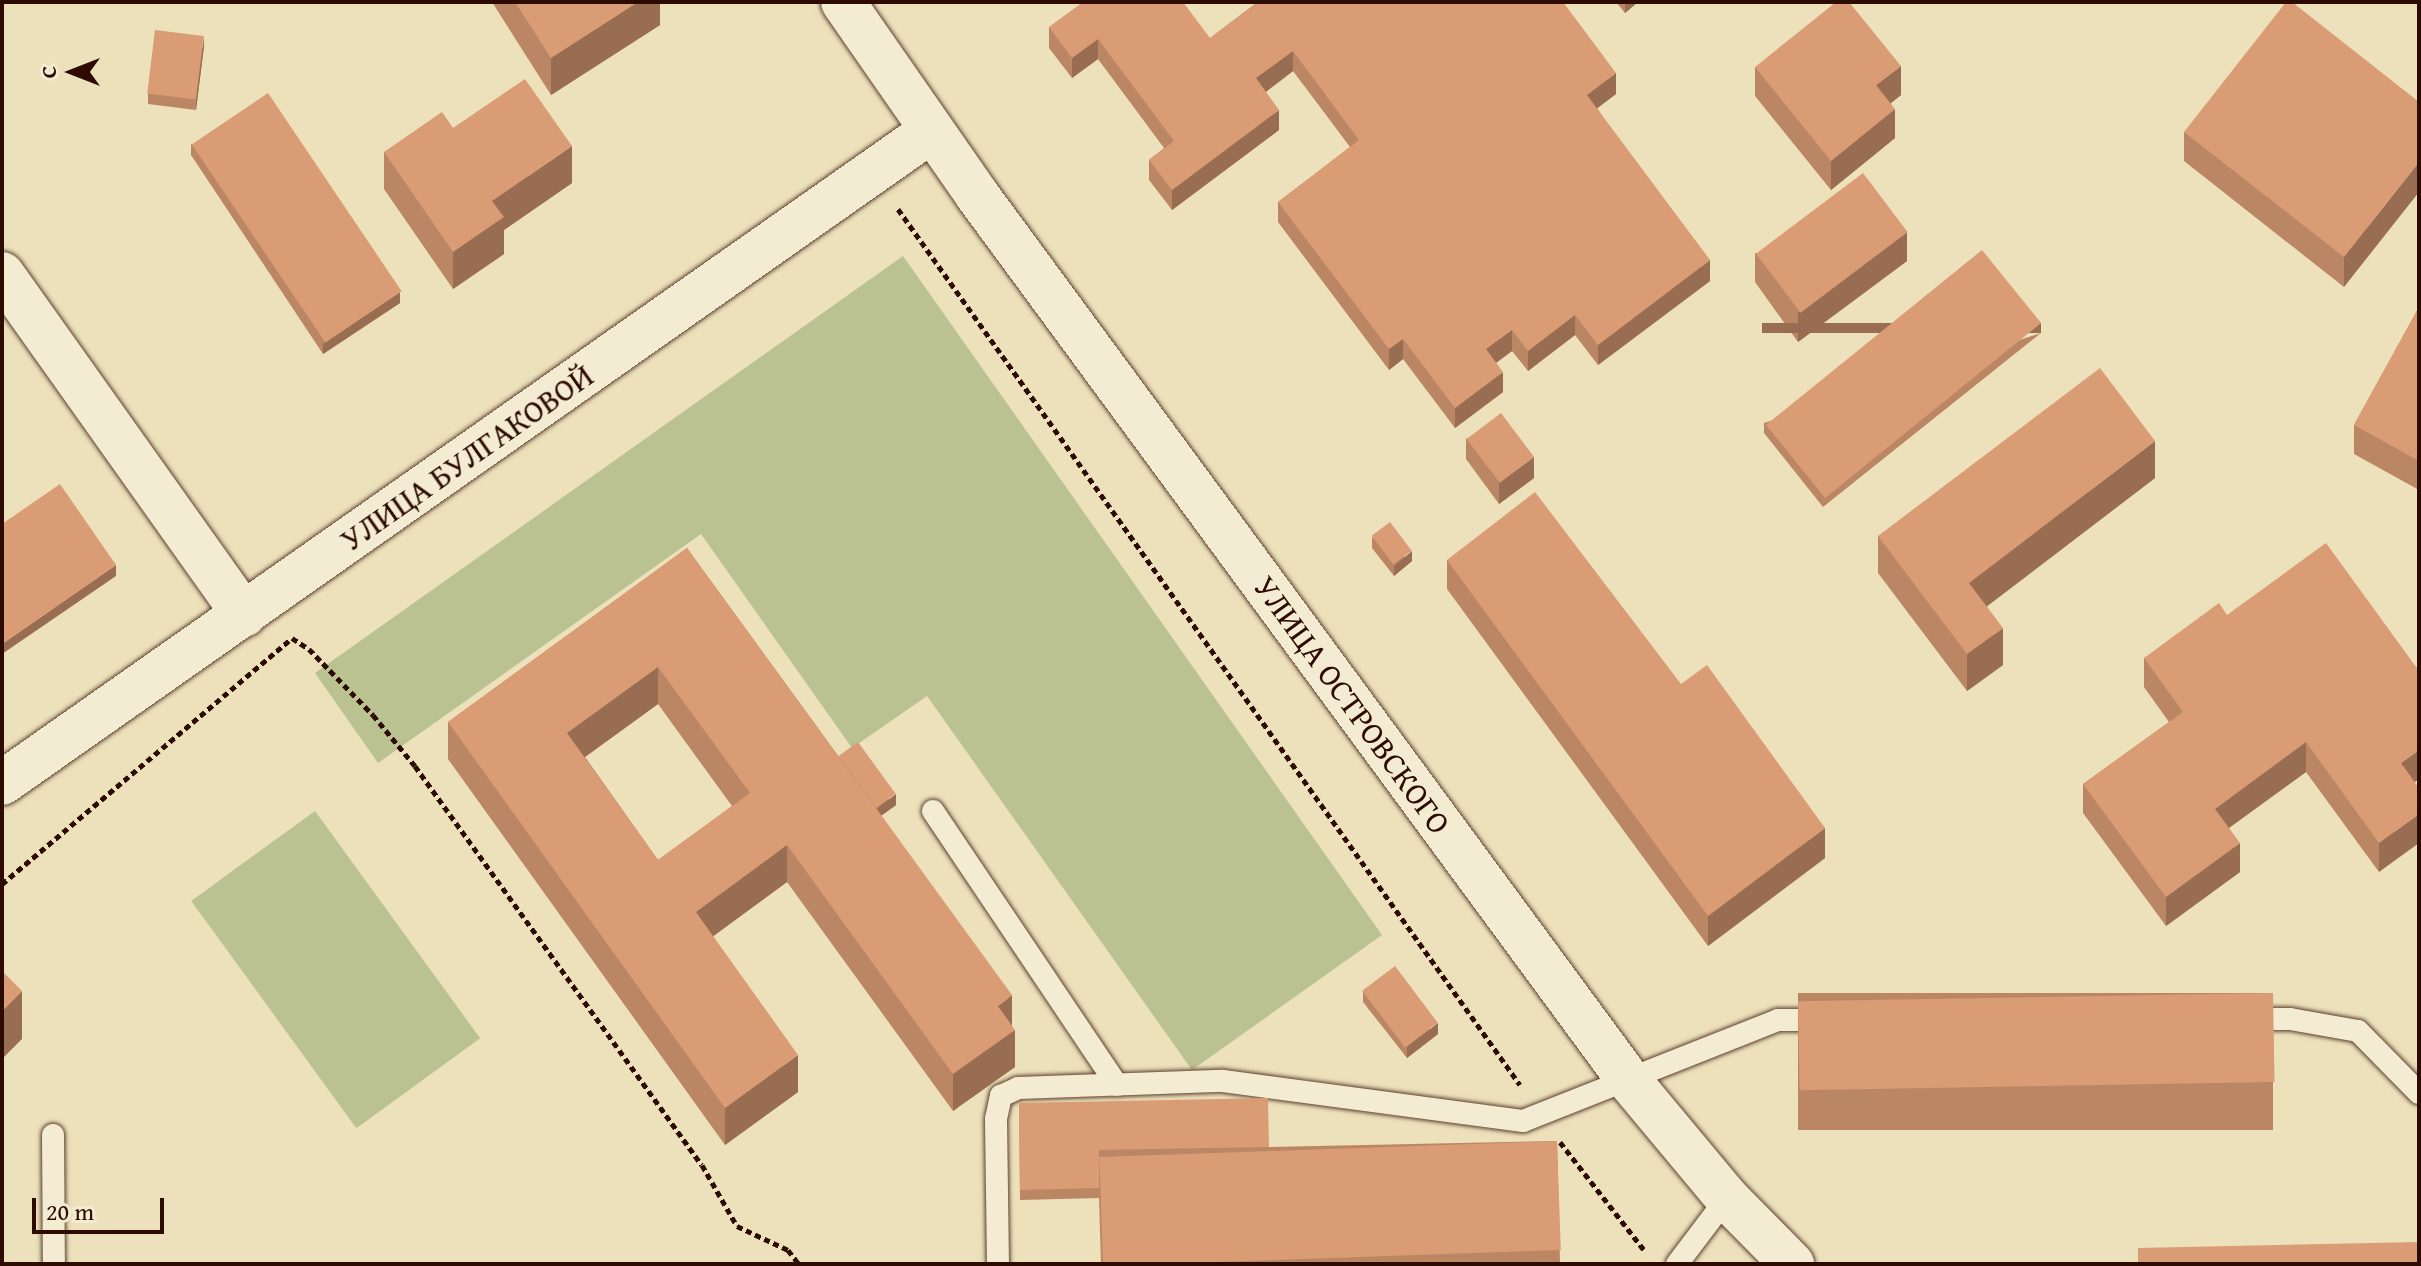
<!DOCTYPE html>
<html>
<head>
<meta charset="utf-8">
<style>
	body { margin:0 }
	#map { position:relative; width:2421px; height:1266px; overflow:hidden; background:#ede1bb; font-family:"Gentium Book Plus",serif }
	div>[style] { position:absolute }
	[style*='--x'] { left:calc(var(--x)*1px); top:calc(var(--y)*1px); width:calc(var(--w)*1px); rotate:calc(var(--a)*1deg) }
	.green>* { inset:0; background:#b9c290; transform-origin:0 0 }
	.path>* { height:5px; margin-top:-2.5px; transform-origin:0; background:repeating-linear-gradient(90deg,#2d0b01 0 6px,transparent 0 10px) }
	.roads { filter:drop-shadow(0 0 2px #5d4030) drop-shadow(0 0 2px #5d4030) }
	.lane>* { height:22px; margin:-11px; padding:0 11px; transform-origin:11px; border-radius:11px; background:#f3ecd3 }
	.street>* { height:44px; margin:-22px; padding:0 22px; transform-origin:22px; border-radius:22px; background:#f3ecd3 }
	.secondary>* { height:44px; margin:-22px; padding:0 22px; transform-origin:22px; border-radius:22px; background:#f3ecd3 }
	.wall>* { inset:0; background:#bb8664; transform-origin:0 0 }
	.shaded-wall>* { inset:0; background:#986d51; transform-origin:0 0 }
	.building>* { inset:0; background:#d99c74; transform-origin:0 0 }
	span { translate:-50% -50%; white-space:nowrap; text-align:center; line-height:1.15; -webkit-text-stroke:6px #f3ecd3; paint-order:stroke }
	.street-label { font-size:32px; color:#2d0b01 }
	.frame { position:absolute; inset:0; border:4px solid #2d0b01; pointer-events:none }
	.north { position:absolute; left:32px; top:32px; width:80px; height:80px; -webkit-text-stroke:6px #f3ecd3; paint-order:stroke; rotate:270deg; font-size:22px; font-weight:700; line-height:32px; text-align:center; color:#2d0b01 }
	.north::after { content:''; display:block; margin:auto; width:28px; height:36px; background:#2d0b01; clip-path:polygon(50% 0,100% 100%,50% 72%,0 100%) }
	.scale { position:absolute; left:32px; top:1198px; width:132px; height:36px; box-sizing:border-box; border:4px solid #2d0b01; border-top:0; padding-left:10px; font-size:24px; line-height:28px; white-space:nowrap; color:#2d0b01; -webkit-text-stroke:6px #f3ecd3; paint-order:stroke }
</style>
</head>
<body>
<div id="map">
	<div class="green">
		<div style="clip-path:polygon(903px 256px,1382px 935px,1192px 1070px,927px 696px,852px 748px,701px 534px,378px 763px,315px 673px)"></div>
		<div style="left:315px;top:811px;width:281px;height:153px;rotate:54deg"></div>
	</div>
	<div class="path">
		<div style="--x:898;--y:209;--w:1074;--a:54.62"></div>
		<div style="--x:292;--y:638;--w:20;--a:33"></div>
		<div style="--x:309;--y:649;--w:92;--a:45.9"></div>
		<div style="--x:373;--y:715;--w:66;--a:50.5"></div>
		<div style="--x:415;--y:766;--w:491;--a:54.3"></div>
		<div style="--x:702;--y:1165;--w:70;--a:60.2"></div>
		<div style="--x:737;--y:1226;--w:56;--a:25.2"></div>
		<div style="--x:788;--y:1250;--w:18;--a:52"></div>
		<div style="--x:2;--y:884;--w:379;--a:-40.3"></div>
		<div style="--x:1560;--y:1142;--w:138;--a:52.1"></div>
	</div>
	<div class="roads">
		<div class="lane">
			<div style="--x:933;--y:811;--w:330;--a:56.1"></div>
			<div style="--x:2246;--y:1019;--w:44;--a:0"></div>
			<div style="--x:2290;--y:1019;--w:69;--a:10"></div>
			<div style="--x:2358;--y:1031;--w:87;--a:45.5"></div>
			<div style="--x:53;--y:1135;--w:129;--a:89.6"></div>
			<div style="--x:998;--y:1264;--w:145;--a:-90.8"></div>
			<div style="--x:996;--y:1119;--w:24;--a:-78"></div>
			<div style="--x:1001;--y:1096;--w:19;--a:-25"></div>
			<div style="--x:1018;--y:1088;--w:205;--a:-2"></div>
			<div style="--x:1223;--y:1081;--w:303;--a:7.6"></div>
			<div style="--x:1523;--y:1121;--w:274;--a:-21.6"></div>
			<div style="--x:1778;--y:1020;--w:49;--a:0"></div>
			<div style="--x:1677;--y:1264;--w:83;--a:-52.9"></div>
		</div>
		<div class="street">
			<div style="--x:2;--y:274;--w:418;--a:54.6"></div>
		</div>
		<div class="secondary">
			<div style="--x:843;--y:2;--w:235;--a:55.2"></div>
			<div style="--x:977;--y:195;--w:1096;--a:53.64"></div>
			<div style="--x:1627;--y:1078;--w:156;--a:50.2"></div>
			<div style="--x:1727;--y:1198;--w:93;--a:45.4"></div>
			<div style="--x:2;--y:783;--w:1135;--a:-35.06"></div>
		</div>
	</div>
	<div class="wall">
		<div style="clip-path:polygon(492px 2px,660px 2px,660px 25px,551px 95px)"></div>
		<div style="clip-path:polygon(1253px 2px,1563px 2px,1616px 94px,1597px 108px,1710px 281px,1598px 365px,1575px 335px,1528px 371px,1512px 351px,1496px 363px,1503px 392px,1455px 428px,1403px 359px,1389px 370px,1278px 222px,1278px 202px,1350px 147px,1293px 71px,1266px 92px,1279px 130px,1172px 210px,1149px 180px,1149px 160px,1164px 148px,1098px 59px,1072px 78px,1049px 48px,1049px 27px,1210px 38px,1255px 4px)"></div>
		<div style="clip-path:polygon(1616px 2px,1638px 2px,1625px 13px)"></div>
		<div style="clip-path:polygon(204px 46px,196px 110px,148px 104px,148px 94px)"></div>
		<div style="clip-path:polygon(1755px 67px,1901px 95px,1891px 103px,1895px 138px,1831px 190px,1755px 96px)"></div>
		<div style="clip-path:polygon(2419px 102px,2344px 287px,2184px 161px,2184px 132px)"></div>
		<div style="clip-path:polygon(191px 144px,400px 303px,323px 354px,191px 155px)"></div>
		<div style="clip-path:polygon(384px 152px,572px 183px,504px 230px,504px 254px,453px 289px,384px 189px)"></div>
		<div style="clip-path:polygon(1755px 253px,1907px 261px,1798px 342px,1755px 282px)"></div>
		<div style="clip-path:polygon(2419px 307px,2419px 490px,2354px 454px,2354px 425px)"></div>
		<div style="clip-path:polygon(2041px 333px,1823px 507px,1764px 433px,1764px 423px)"></div>
		<div style="clip-path:polygon(1466px 438px,1534px 478px,1499px 504px,1466px 459px)"></div>
		<div style="clip-path:polygon(2155px 478px,1987px 606px,2003px 665px,1967px 691px,1878px 573px,1878px 536px)"></div>
		<div style="clip-path:polygon(1372px 537px,1412px 561px,1394px 576px,1372px 548px)"></div>
		<div style="clip-path:polygon(evenodd,687px 548px,839px 757px,896px 805px,881px 816px,1012px 1026px,1015px 1067px,953px 1111px,787px 882px,713px 936px,798px 1092px,725px 1145px,448px 759px,448px 722px,687px 548px,658px 704px,732px 806px,658px 860px,585px 757px,658px 704px)"></div>
		<div style="clip-path:polygon(1447px 560px,1681px 684px,1825px 858px,1708px 946px,1447px 589px)"></div>
		<div style="clip-path:polygon(2227px 615px,2415px 782px,2379px 872px,2306px 772px,2229px 828px,2240px 872px,2166px 926px,2083px 813px,2083px 784px,2169px 722px,2144px 687px,2144px 658px)"></div>
		<div style="clip-path:polygon(1363px 991px,1438px 1034px,1407px 1058px,1363px 1002px)"></div>
		<div style="left:2273px;top:993px;width:137px;height:475px;rotate:90deg"></div>
		<div style="clip-path:polygon(1019px 1103px,1269px 1147px,1557px 1141px,1560px 1264px,1101px 1264px,1099px 1198px,1020px 1200px)"></div>
	</div>
	<div class="shaded-wall">
		<div style="clip-path:polygon(638px 2px,660px 2px,660px 25px,551px 95px,551px 58px)"></div>
		<div style="clip-path:polygon(1625px 2px,1638px 2px,1625px 13px)"></div>
		<div style="clip-path:polygon(204px 36px,204px 46px,196px 110px,196px 99px)"></div>
		<div style="clip-path:polygon(1098px 39px,1098px 59px,1072px 78px,1072px 58px)"></div>
		<div style="clip-path:polygon(1293px 51px,1293px 71px,1256px 99px,1256px 78px)"></div>
		<div style="clip-path:polygon(1901px 66px,1901px 95px,1876px 115px,1876px 85px)"></div>
		<div style="clip-path:polygon(1616px 73px,1616px 94px,1587px 116px,1587px 95px)"></div>
		<div style="clip-path:polygon(1895px 109px,1895px 138px,1831px 190px,1831px 161px)"></div>
		<div style="clip-path:polygon(1279px 110px,1279px 130px,1172px 210px,1172px 190px)"></div>
		<div style="clip-path:polygon(572px 146px,572px 183px,504px 230px,504px 254px,453px 289px,453px 252px,492px 201px)"></div>
		<div style="clip-path:polygon(2419px 162px,2419px 192px,2344px 287px,2344px 257px)"></div>
		<div style="clip-path:polygon(1907px 232px,1907px 261px,1798px 342px,1798px 313px)"></div>
		<div style="clip-path:polygon(1710px 260px,1710px 281px,1598px 365px,1598px 345px)"></div>
		<div style="clip-path:polygon(400px 292px,400px 303px,323px 354px,323px 344px)"></div>
		<div style="clip-path:polygon(1575px 315px,1575px 335px,1528px 371px,1528px 351px)"></div>
		<div style="left:2041px;top:323px;width:10px;height:279px;rotate:90deg"></div>
		<div style="clip-path:polygon(1512px 330px,1512px 351px,1486px 370px,1486px 349px)"></div>
		<div style="clip-path:polygon(1403px 339px,1403px 359px,1389px 370px,1389px 349px)"></div>
		<div style="clip-path:polygon(1503px 372px,1503px 392px,1455px 428px,1455px 408px)"></div>
		<div style="clip-path:polygon(2155px 441px,2155px 478px,1969px 620px,1969px 583px)"></div>
		<div style="clip-path:polygon(1534px 457px,1534px 478px,1499px 504px,1499px 483px)"></div>
		<div style="clip-path:polygon(1412px 551px,1412px 561px,1394px 576px,1394px 566px)"></div>
		<div style="clip-path:polygon(116px 565px,116px 576px,2px 654px,2px 644px)"></div>
		<div style="clip-path:polygon(2003px 628px,2003px 665px,1967px 691px,1967px 654px)"></div>
		<div style="clip-path:polygon(658px 667px,658px 704px,567px 770px,567px 733px)"></div>
		<div style="clip-path:polygon(2306px 742px,2306px 772px,2215px 838px,2215px 809px)"></div>
		<div style="clip-path:polygon(2419px 750px,2419px 779px,2401px 792px,2401px 763px)"></div>
		<div style="clip-path:polygon(896px 794px,896px 805px,875px 820px,875px 810px)"></div>
		<div style="clip-path:polygon(2419px 814px,2419px 843px,2379px 872px,2379px 843px)"></div>
		<div style="clip-path:polygon(1825px 828px,1825px 858px,1708px 946px,1708px 916px)"></div>
		<div style="clip-path:polygon(2240px 843px,2240px 872px,2166px 926px,2166px 897px)"></div>
		<div style="clip-path:polygon(787px 845px,787px 882px,696px 949px,696px 912px)"></div>
		<div style="clip-path:polygon(22px 991px,22px 1039px,2px 1059px,2px 1011px)"></div>
		<div style="clip-path:polygon(1012px 995px,1012px 1032px,1015px 1030px,1015px 1067px,953px 1111px,953px 1074px,998px 1006px)"></div>
		<div style="clip-path:polygon(1438px 1023px,1438px 1034px,1407px 1058px,1407px 1047px)"></div>
		<div style="clip-path:polygon(798px 1055px,798px 1092px,725px 1145px,725px 1108px)"></div>
	</div>
	<div class="building">
		<div style="clip-path:polygon(515px 2px,638px 2px,551px 58px)"></div>
		<div style="clip-path:polygon(1083px 2px,1183px 2px,1210px 38px,1258px 2px,1563px 2px,1616px 73px,1587px 95px,1710px 260px,1598px 345px,1575px 315px,1528px 351px,1512px 330px,1486px 349px,1503px 372px,1455px 408px,1403px 339px,1389px 349px,1278px 202px,1359px 140px,1293px 51px,1256px 78px,1279px 110px,1172px 190px,1149px 160px,1174px 141px,1098px 39px,1072px 58px,1049px 27px)"></div>
		<div style="clip-path:polygon(1836px 2px,1849px 2px,1901px 66px,1876px 85px,1895px 109px,1831px 161px,1755px 67px)"></div>
		<div style="clip-path:polygon(2286px 2px,2292px 2px,2419px 102px,2419px 162px,2344px 257px,2184px 132px)"></div>
		<div style="left:155px;top:30px;width:49px;height:64px;rotate:7deg"></div>
		<div style="clip-path:polygon(525px 79px,572px 146px,492px 201px,504px 217px,453px 252px,384px 152px,442px 112px,453px 128px)"></div>
		<div style="left:268px;top:93px;width:239px;height:92px;rotate:56deg"></div>
		<div style="left:1863px;top:173px;width:74px;height:134px;rotate:53deg"></div>
		<div style="left:1982px;top:250px;width:94px;height:278px;rotate:51deg"></div>
		<div style="clip-path:polygon(2419px 307px,2419px 461px,2354px 425px)"></div>
		<div style="clip-path:polygon(2100px 368px,2155px 441px,1969px 583px,2003px 628px,1967px 654px,1878px 536px)"></div>
		<div style="left:1501px;top:413px;width:55px;height:43px;rotate:53deg"></div>
		<div style="clip-path:polygon(60px 484px,116px 565px,2px 644px,2px 524px)"></div>
		<div style="clip-path:polygon(1535px 492px,1681px 684px,1707px 665px,1825px 828px,1708px 916px,1447px 560px)"></div>
		<div style="left:1390px;top:522px;width:36px;height:23px;rotate:53deg"></div>
		<div style="clip-path:polygon(2326px 543px,2419px 671px,2419px 750px,2401px 763px,2419px 788px,2419px 814px,2379px 843px,2306px 742px,2215px 809px,2240px 843px,2166px 897px,2083px 784px,2183px 712px,2144px 658px,2219px 603px,2227px 615px)"></div>
		<div style="clip-path:polygon(evenodd,687px 548px,1012px 995px,998px 1006px,1015px 1030px,953px 1074px,787px 845px,696px 912px,798px 1055px,725px 1108px,448px 722px,687px 548px,658px 667px,750px 793px,658px 860px,567px 733px,658px 667px)"></div>
		<div style="left:858px;top:742px;width:64px;height:24px;rotate:54deg"></div>
		<div style="left:1395px;top:966px;width:71px;height:41px;rotate:53deg"></div>
		<div style="clip-path:polygon(2px 971px,22px 991px,2px 1011px)"></div>
		<div style="left:2273px;top:993px;width:89px;height:475px;rotate:89deg"></div>
		<div style="clip-path:polygon(1268px 1098px,1269px 1147px,1099px 1150px,1099px 1188px,1020px 1190px,1019px 1103px)"></div>
		<div style="left:1557px;top:1141px;width:109px;height:458px;rotate:88deg"></div>
		<div style="clip-path:polygon(2419px 1242px,2419px 1264px,2138px 1264px,2138px 1248px)"></div>
	</div>
	<div class="street-label">
		<span style="left:467px;top:458px;rotate:-35deg">УЛИЦА БУЛГАКОВОЙ</span>
		<span style="left:1352px;top:705px;rotate:54deg">УЛИЦА ОСТРОВСКОГО</span>
	</div>
	<div class="frame"></div>
	<div class="north">С</div>
	<div class="scale">20 m</div>
</div>
</body>
</html>
